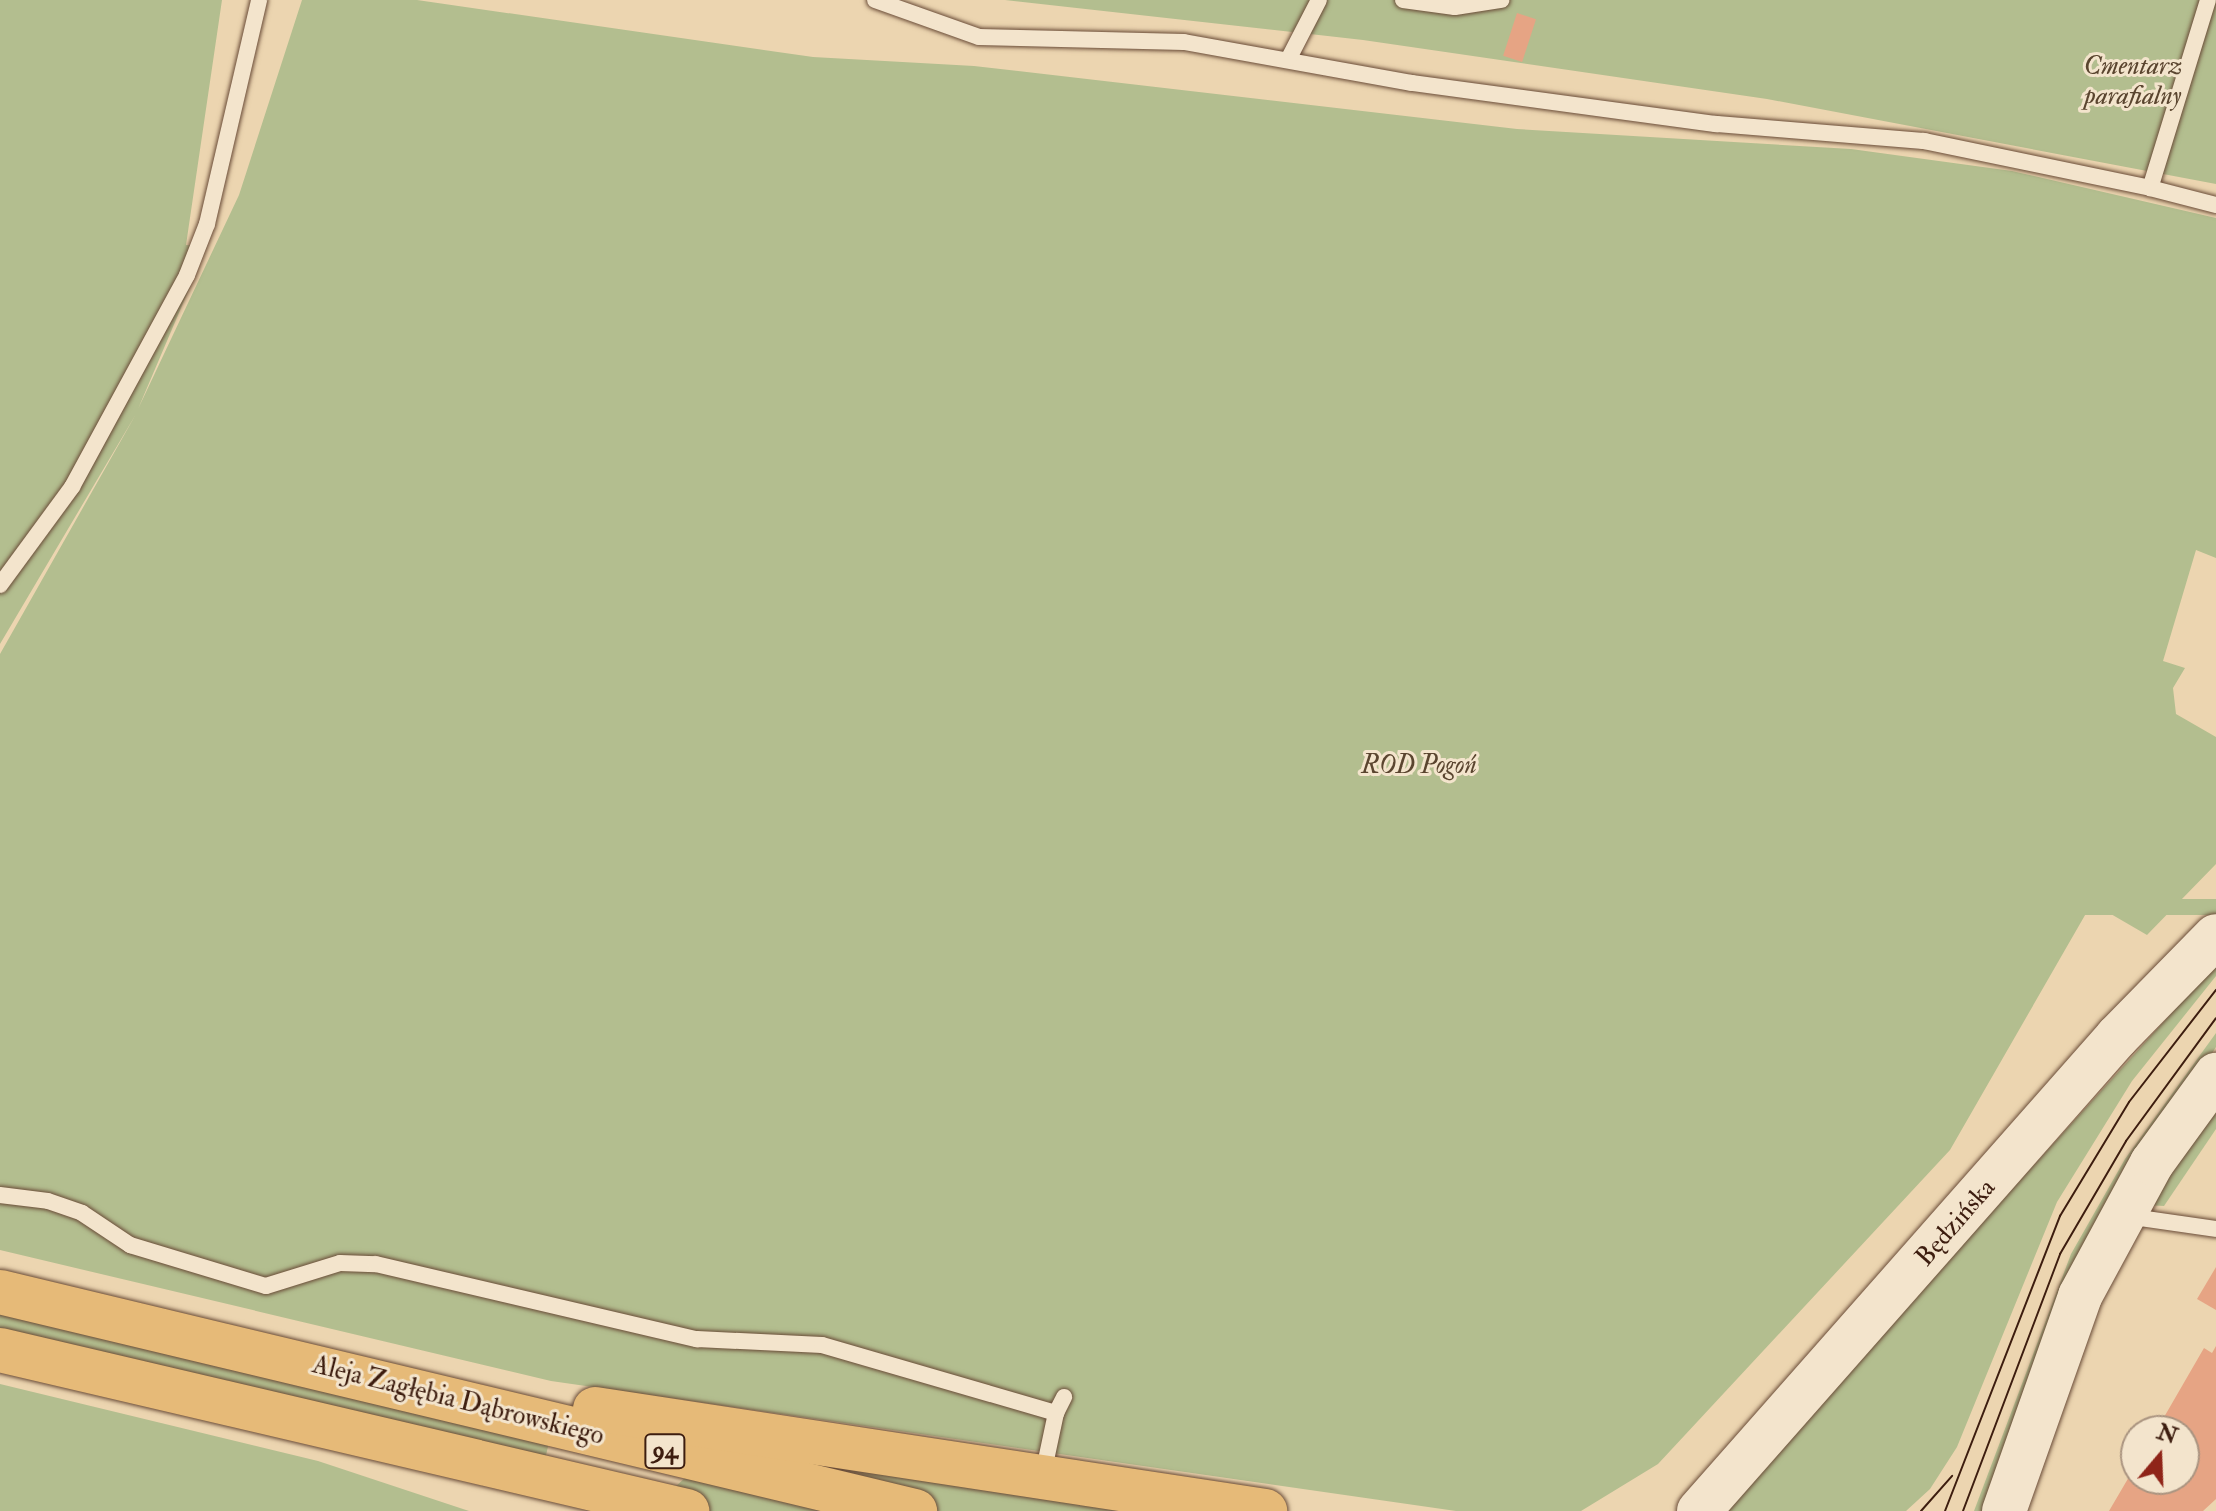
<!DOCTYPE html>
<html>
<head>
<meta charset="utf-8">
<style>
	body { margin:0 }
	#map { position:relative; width:2216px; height:1511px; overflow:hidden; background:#ecd5b0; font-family:"IM FELL Double Pica",serif }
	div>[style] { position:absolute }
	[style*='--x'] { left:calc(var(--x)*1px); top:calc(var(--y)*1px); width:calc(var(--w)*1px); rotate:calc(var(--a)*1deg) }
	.green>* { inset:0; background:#b3be8f; transform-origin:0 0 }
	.building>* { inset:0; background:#e6a484; transform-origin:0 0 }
	.roads { filter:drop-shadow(0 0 2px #694b37) drop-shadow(0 0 2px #694b37) }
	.lane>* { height:16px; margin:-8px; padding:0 8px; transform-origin:8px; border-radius:8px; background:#f3e4cc }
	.secondary>* { height:44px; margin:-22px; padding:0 22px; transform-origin:22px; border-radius:22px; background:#f3e4cc }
	.primary>* { height:44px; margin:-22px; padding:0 22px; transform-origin:22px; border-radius:22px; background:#e6ba78 }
	.tram>* { height:2px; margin:-1px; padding:0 1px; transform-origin:1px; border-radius:1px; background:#3d1d0f }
	span { translate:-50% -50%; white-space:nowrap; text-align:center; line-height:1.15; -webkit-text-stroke:6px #f3e4cc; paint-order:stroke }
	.shield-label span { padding:2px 6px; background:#f3e4cc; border:2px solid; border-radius:6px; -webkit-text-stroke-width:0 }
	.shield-label { font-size:24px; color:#3d1d0f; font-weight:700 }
	.park-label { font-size:26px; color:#5a452f; font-style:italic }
	.street-label { font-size:26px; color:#3d1d0f }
	.north { position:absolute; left:2120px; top:1415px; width:80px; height:80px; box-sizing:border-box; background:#f3e4cc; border:2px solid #aa9480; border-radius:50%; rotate:19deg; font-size:22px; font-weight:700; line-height:32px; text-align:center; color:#3d1d0f }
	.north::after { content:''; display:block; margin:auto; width:28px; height:36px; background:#8f2418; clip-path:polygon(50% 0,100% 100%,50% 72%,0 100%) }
</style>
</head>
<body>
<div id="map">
	<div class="green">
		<div style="clip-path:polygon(0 0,222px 0,186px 245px,207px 247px,138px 409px,239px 195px,302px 0,417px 0,813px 57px,974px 66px,1517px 129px,1851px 149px,2012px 171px,2216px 218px,2216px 558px,2196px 550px,2163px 661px,2185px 668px,2173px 688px,2176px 714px,2216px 737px,2216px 864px,2147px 935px,2092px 903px,1950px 1150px,1658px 1464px,1581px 1511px,1456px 1511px,551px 1381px,0 1250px,0 654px,136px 414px,0 644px)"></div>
		<div style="clip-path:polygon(1005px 0,2216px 0,2216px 184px,1767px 99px,1363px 40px)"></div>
		<div style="left:2216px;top:899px;width:16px;height:296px;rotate:90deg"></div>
		<div style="clip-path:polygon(2216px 964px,2216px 976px,2132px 1081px,2057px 1202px,1957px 1447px,1930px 1489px,1906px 1511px,1721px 1511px)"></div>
		<div style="clip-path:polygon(2216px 1033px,2216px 1047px,2068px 1278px,1984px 1511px,1974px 1511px,2071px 1254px,2125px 1159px)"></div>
		<div style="clip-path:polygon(2216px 1105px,2216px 1129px,2164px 1206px,2145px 1205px)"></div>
		<div style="left:0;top:1313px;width:564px;height:19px;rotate:13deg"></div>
		<div style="clip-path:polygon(0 1384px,318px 1461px,469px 1511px,0 1511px)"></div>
		<div style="clip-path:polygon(721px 1444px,1184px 1511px,677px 1511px,673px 1489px)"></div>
	</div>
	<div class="building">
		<div style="left:1517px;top:13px;width:20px;height:45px;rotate:18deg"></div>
		<div style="clip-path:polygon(2216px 1267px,2216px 1310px,2197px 1299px)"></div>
		<div style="clip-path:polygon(2216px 1346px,2216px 1499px,2203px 1511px,2109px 1511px,2136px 1465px,2136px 1479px,2184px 1479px,2184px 1431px,2156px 1431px,2204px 1348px,2212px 1353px)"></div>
	</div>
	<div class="roads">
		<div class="lane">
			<div style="--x:875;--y:0;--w:110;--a:19.6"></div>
			<div style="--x:979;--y:37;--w:205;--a:1.4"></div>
			<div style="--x:1184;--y:42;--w:232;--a:10.2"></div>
			<div style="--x:1412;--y:83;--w:307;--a:7.7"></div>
			<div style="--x:1716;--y:124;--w:209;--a:4.7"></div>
			<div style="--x:1924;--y:141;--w:231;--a:11.7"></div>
			<div style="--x:1403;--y:0;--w:52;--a:7.7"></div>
			<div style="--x:1455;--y:7;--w:47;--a:-8.7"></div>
			<div style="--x:2208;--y:0;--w:197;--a:107.1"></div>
			<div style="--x:2150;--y:188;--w:68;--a:14.4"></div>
			<div style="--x:1289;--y:58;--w:65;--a:-62.7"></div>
			<div style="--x:0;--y:585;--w:122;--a:-53.7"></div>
			<div style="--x:72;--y:487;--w:241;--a:-61.5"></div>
			<div style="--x:187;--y:275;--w:55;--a:-68.6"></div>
			<div style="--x:207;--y:224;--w:230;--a:-76.9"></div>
			<div style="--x:0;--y:1195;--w:48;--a:7.1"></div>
			<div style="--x:48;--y:1201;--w:36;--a:19"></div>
			<div style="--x:82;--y:1213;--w:58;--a:33.7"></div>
			<div style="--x:130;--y:1245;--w:142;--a:16.8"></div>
			<div style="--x:266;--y:1286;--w:77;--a:-17.3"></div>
			<div style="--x:340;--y:1263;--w:36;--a:2"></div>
			<div style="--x:376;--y:1264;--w:330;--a:13.2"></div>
			<div style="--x:697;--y:1339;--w:125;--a:2.7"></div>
			<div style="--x:822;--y:1345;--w:244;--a:16.2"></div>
			<div style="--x:1056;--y:1413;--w:62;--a:102"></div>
			<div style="--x:2126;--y:1216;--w:91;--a:8.2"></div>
			<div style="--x:1056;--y:1413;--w:18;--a:-63"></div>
		</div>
		<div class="secondary">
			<div style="--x:1699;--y:1511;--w:632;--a:-48.59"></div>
			<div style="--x:2117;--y:1037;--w:141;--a:-45.6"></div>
			<div style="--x:2004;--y:1511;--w:228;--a:-70.5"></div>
			<div style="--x:2080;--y:1296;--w:151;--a:-61.6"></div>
			<div style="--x:2152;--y:1163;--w:109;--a:-54"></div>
		</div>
		<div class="primary">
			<div style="--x:0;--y:1292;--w:941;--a:13.46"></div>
			<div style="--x:0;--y:1350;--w:706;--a:13.19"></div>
			<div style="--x:595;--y:1409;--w:678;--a:8.66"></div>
		</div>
	</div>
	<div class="tram">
		<div style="--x:1921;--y:1511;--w:47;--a:-48.5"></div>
		<div style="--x:1945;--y:1511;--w:317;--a:-68.7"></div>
		<div style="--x:2060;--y:1216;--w:133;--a:-58.8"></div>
		<div style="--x:2129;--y:1102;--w:142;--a:-52.2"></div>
		<div style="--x:1963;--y:1511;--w:275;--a:-69.3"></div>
		<div style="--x:2060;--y:1254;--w:131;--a:-59.7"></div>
		<div style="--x:2126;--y:1141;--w:152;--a:-53.8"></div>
	</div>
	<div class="shield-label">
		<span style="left:665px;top:1451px">94</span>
	</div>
	<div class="park-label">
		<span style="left:2133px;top:82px">Cmentarz<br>parafialny</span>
		<span style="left:1419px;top:766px">ROD Pogoń</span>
	</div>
	<div class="street-label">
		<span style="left:1956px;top:1223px;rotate:-49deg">Będzińska</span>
		<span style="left:458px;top:1401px;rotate:14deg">Aleja Zagłębia Dąbrowskiego</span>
	</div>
	<div class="north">N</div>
</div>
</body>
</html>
